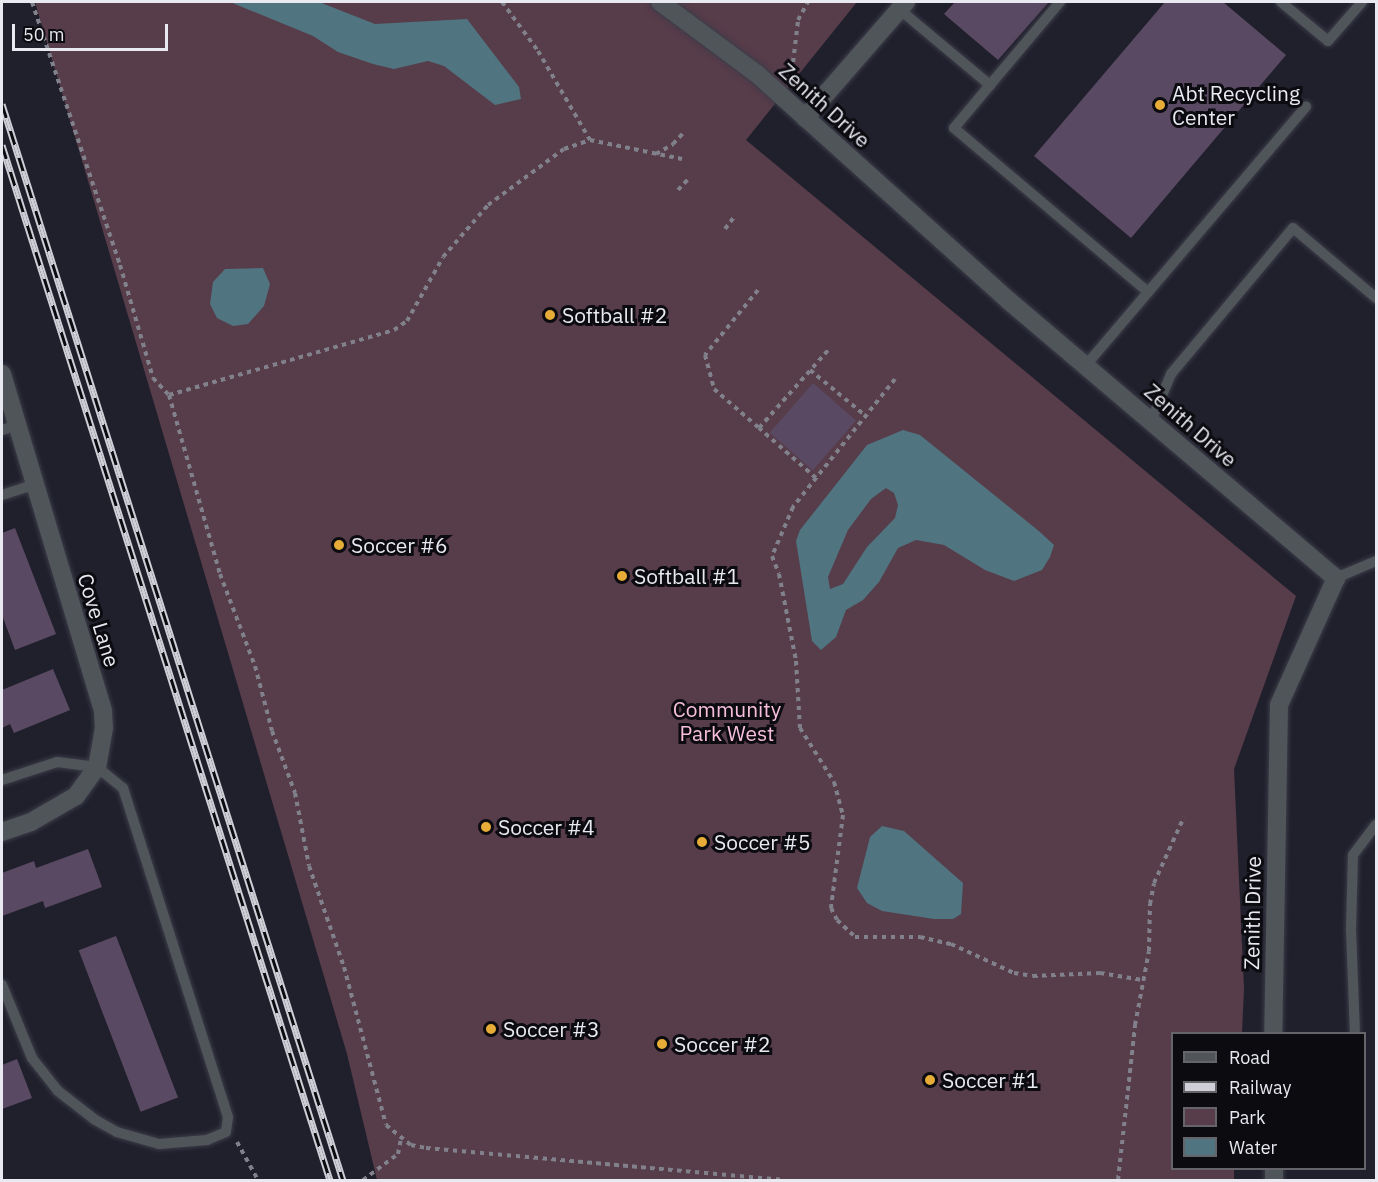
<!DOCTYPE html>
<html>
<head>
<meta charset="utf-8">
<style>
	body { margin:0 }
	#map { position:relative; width:1378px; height:1182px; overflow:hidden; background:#20202d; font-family:"IBM Plex Sans",sans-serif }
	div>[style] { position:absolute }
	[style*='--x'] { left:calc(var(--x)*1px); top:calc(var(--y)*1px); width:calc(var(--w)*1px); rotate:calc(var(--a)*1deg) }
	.green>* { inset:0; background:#573c4a }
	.water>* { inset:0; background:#507480 }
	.building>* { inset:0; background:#5a4962; transform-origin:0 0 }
	.path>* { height:4px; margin-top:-2px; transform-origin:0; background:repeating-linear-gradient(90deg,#81818c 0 4.5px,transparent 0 9px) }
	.roads { filter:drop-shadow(0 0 2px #3c3c49) drop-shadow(0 0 2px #3c3c49) }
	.service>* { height:10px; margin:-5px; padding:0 5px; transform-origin:5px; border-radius:5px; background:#50555a }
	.minor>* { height:18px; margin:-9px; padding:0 9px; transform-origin:9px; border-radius:9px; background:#50555a }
	.rail>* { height:7px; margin-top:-3.5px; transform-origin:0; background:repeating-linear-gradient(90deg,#0b0b10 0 14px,#cfcfd8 0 28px); box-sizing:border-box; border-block:2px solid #cfcfd8 }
	.dots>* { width:16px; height:16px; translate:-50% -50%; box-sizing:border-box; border:3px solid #0b0b10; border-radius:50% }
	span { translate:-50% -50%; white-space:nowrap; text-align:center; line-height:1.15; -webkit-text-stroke:6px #0b0b10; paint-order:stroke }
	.poi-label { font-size:21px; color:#e9e9f2 }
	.left { translate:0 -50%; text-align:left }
	.street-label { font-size:21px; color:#e9e9f2 }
	.park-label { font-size:21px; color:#f8bfdd }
	.frame { position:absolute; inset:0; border:3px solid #e9e9f2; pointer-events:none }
	.legend { position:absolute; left:1171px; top:1032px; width:195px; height:138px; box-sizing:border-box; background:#0b0b10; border:2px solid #64646a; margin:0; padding:8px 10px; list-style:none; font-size:18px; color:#e9e9f2 }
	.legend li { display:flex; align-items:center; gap:12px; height:30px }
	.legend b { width:30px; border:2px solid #64646a }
	.scale { position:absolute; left:12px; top:24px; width:156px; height:27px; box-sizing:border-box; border:3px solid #e9e9f2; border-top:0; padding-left:8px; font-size:18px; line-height:21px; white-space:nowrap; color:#e9e9f2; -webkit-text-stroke:4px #0b0b10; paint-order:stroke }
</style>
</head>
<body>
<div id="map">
	<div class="green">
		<div style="clip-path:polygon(35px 2px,857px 2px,746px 140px,1296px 596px,1234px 769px,1244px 989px,1242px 1033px,1172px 1034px,1172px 1168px,1234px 1169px,1234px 1180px,377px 1180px,347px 1054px)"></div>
	</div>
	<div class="water">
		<div style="clip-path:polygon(230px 2px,319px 2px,375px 24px,467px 19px,519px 87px,521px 99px,495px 105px,444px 66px,428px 61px,394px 69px,373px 64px,338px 52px,313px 36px)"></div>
		<div style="clip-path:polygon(263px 268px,270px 284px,264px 306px,248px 324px,233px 326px,217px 318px,210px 304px,213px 282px,225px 269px)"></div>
		<div style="clip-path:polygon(evenodd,903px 430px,920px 435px,1040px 532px,1054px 545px,1050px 557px,1042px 570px,1014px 581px,985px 570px,944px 545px,916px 540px,898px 548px,879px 582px,863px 600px,846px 610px,836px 637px,821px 650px,812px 641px,796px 541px,800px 530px,867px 445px,903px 430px,886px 488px,894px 493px,898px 505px,895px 518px,867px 547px,843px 584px,830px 589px,828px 577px,848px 530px,871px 499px,886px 488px)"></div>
		<div style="clip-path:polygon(882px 826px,904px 831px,963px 883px,961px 914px,953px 919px,934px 919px,882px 911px,867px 903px,857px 888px,870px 837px)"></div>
	</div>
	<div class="building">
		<div style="clip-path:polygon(955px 2px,1049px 2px,998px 60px,944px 14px)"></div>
		<div style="clip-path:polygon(1165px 2px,1223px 2px,1286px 55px,1131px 238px,1034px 156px)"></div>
		<div style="left:813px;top:383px;width:57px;height:66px;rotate:41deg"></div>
		<div style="clip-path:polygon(15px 528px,56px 634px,15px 650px,2px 615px,2px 533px)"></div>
		<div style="clip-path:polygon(53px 669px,70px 710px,14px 733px,10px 724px,2px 728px,2px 690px)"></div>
		<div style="clip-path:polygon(88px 849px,102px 887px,45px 908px,43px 901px,2px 916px,2px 873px,34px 861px,36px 868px)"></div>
		<div style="left:116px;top:936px;width:173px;height:40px;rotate:69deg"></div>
		<div style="clip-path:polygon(17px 1059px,32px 1098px,2px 1109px,2px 1065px)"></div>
	</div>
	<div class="path">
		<div style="--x:32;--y:2;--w:277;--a:71.5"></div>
		<div style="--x:120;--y:265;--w:118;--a:73.7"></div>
		<div style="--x:153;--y:378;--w:23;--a:47"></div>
		<div style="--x:169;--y:395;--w:186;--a:74.1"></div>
		<div style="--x:220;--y:574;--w:98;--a:69.2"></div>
		<div style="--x:255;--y:666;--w:67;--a:75.3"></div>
		<div style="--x:272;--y:731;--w:66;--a:69.6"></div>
		<div style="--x:295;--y:793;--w:74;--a:79.1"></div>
		<div style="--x:309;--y:866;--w:107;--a:70.9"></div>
		<div style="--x:344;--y:967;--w:163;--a:75.1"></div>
		<div style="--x:386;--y:1125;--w:32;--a:39"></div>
		<div style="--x:411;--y:1145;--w:15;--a:11"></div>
		<div style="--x:426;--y:1148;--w:358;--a:5.1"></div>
		<div style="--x:502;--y:2;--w:61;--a:53.7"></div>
		<div style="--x:538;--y:51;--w:103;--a:59.7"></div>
		<div style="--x:590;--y:140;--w:94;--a:11.7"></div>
		<div style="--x:791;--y:80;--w:60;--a:-83.3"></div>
		<div style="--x:798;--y:20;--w:21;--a:-61"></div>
		<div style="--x:656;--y:154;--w:20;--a:-30"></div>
		<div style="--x:673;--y:144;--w:18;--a:-47"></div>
		<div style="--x:678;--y:190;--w:16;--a:-47"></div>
		<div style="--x:725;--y:229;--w:15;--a:-53"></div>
		<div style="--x:758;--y:290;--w:84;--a:129.2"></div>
		<div style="--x:705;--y:355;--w:35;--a:75"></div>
		<div style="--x:714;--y:389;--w:60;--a:40.9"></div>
		<div style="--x:810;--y:370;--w:74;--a:39.5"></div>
		<div style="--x:895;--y:379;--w:164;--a:128.6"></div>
		<div style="--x:793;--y:507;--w:53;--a:113.2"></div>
		<div style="--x:772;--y:556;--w:19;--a:69"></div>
		<div style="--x:779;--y:574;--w:89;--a:78.9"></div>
		<div style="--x:796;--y:661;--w:67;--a:86.6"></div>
		<div style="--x:800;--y:728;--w:64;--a:57.8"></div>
		<div style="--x:834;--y:782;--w:34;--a:75"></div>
		<div style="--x:843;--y:815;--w:94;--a:97.4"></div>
		<div style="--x:831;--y:908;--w:13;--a:63"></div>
		<div style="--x:837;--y:920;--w:25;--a:43"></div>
		<div style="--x:855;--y:937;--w:65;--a:0"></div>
		<div style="--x:920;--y:937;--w:32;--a:13"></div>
		<div style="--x:951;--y:944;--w:69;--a:24.7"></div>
		<div style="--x:1014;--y:973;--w:19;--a:9"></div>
		<div style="--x:1033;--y:976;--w:67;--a:-2.6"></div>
		<div style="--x:1100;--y:973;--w:43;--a:9.5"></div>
		<div style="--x:169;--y:395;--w:234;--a:-16.1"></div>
		<div style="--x:394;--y:330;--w:16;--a:-35"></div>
		<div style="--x:407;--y:321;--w:73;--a:-60.6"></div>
		<div style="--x:443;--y:257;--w:69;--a:-49.1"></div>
		<div style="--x:488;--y:205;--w:94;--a:-36.4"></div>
		<div style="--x:564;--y:149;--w:28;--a:-19"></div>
		<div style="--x:816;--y:478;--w:76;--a:-138.7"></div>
		<div style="--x:759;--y:428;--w:108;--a:-48.4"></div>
		<div style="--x:237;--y:1142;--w:43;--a:61.1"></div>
		<div style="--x:363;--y:1180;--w:44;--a:-36.6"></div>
		<div style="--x:398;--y:1154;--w:16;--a:-79"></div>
		<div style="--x:1118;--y:1180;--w:156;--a:-83.7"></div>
		<div style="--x:1135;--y:1025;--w:75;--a:-79.3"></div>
		<div style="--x:1149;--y:951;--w:47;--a:-88.8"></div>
		<div style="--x:1150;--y:904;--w:21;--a:-79"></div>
		<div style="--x:1154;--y:883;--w:72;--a:-65.6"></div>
	</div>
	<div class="roads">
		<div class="service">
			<div style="--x:1281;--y:2;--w:61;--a:39.7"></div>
			<div style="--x:1328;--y:41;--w:52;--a:-48.9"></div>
			<div style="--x:899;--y:9;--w:119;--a:39.9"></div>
			<div style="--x:990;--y:85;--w:56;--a:129.9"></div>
			<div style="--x:954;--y:128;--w:254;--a:40.2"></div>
			<div style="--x:990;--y:85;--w:109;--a:-49.9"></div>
			<div style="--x:1087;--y:364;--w:338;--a:-49.6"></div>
			<div style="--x:1151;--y:421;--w:51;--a:-66.9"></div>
			<div style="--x:1171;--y:374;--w:190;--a:-50.1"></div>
			<div style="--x:1293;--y:228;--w:109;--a:40.1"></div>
			<div style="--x:2;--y:430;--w:16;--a:-18"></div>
			<div style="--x:2;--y:495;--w:35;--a:-18"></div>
			<div style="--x:1336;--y:578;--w:43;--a:-23"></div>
			<div style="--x:2;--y:780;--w:58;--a:-18.1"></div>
			<div style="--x:57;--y:762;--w:40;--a:7.1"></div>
			<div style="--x:97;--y:767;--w:33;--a:39"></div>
			<div style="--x:123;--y:788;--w:345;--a:72.3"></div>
			<div style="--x:228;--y:1117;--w:15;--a:98"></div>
			<div style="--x:226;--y:1132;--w:21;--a:157"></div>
			<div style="--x:207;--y:1140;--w:48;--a:175.2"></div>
			<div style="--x:159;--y:1144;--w:44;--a:-164.1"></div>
			<div style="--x:117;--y:1132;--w:26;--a:-151"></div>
			<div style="--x:94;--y:1119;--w:46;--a:-142.1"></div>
			<div style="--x:58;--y:1091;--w:42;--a:-128.2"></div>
			<div style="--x:32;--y:1058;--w:79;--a:-112.3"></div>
			<div style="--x:1355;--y:1034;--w:104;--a:-92.2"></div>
			<div style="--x:1351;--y:930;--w:75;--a:-88.5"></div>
			<div style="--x:1353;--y:855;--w:38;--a:-53"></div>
		</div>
		<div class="minor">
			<div style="--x:660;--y:2;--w:121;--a:36.6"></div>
			<div style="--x:757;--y:74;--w:339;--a:42"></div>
			<div style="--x:1009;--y:301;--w:429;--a:40.3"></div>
			<div style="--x:1336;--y:578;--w:139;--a:114.2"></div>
			<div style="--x:1279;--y:705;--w:329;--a:91"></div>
			<div style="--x:805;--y:118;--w:154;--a:-49"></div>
			<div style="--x:2;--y:374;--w:352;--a:73.3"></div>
			<div style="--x:103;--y:711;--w:17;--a:87"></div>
			<div style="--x:104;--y:728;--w:40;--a:100"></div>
			<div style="--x:97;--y:767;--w:36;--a:126"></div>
			<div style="--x:76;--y:796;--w:52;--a:150"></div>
			<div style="--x:31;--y:822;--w:31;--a:161"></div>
			<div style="--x:1274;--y:1168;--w:12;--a:90"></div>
		</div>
	</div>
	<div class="rail">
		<div style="--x:2;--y:104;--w:1129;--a:72.42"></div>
		<div style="--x:2;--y:145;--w:1086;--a:72.42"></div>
	</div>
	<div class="dots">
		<div style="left:1160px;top:105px;background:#e7ac37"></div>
		<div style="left:550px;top:315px;background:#e7ac37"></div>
		<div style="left:339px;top:545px;background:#e7ac37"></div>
		<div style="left:622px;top:576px;background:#e7ac37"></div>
		<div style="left:486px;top:827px;background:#e7ac37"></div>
		<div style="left:702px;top:842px;background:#e7ac37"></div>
		<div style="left:491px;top:1029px;background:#e7ac37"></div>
		<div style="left:662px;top:1044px;background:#e7ac37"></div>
		<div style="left:930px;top:1080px;background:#e7ac37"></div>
	</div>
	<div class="poi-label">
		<span class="left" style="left:1172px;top:105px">Abt Recycling<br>Center</span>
		<span class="left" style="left:562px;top:315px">Softball #2</span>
		<span class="left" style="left:351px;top:545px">Soccer #6</span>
		<span class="left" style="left:634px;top:576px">Softball #1</span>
		<span class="left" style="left:498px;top:827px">Soccer #4</span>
		<span class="left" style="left:714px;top:842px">Soccer #5</span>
		<span class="left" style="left:503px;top:1029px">Soccer #3</span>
		<span class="left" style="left:674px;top:1044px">Soccer #2</span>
		<span class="left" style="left:942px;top:1080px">Soccer #1</span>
	</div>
	<div class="street-label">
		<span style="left:825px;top:105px;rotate:42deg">Zenith Drive</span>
		<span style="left:1191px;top:425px;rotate:41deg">Zenith Drive</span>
		<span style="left:99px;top:620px;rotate:73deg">Cove Lane</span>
		<span style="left:1252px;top:913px;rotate:-89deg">Zenith Drive</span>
	</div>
	<div class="park-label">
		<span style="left:727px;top:721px">Community<br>Park West</span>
	</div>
	<div class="frame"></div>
	<ul class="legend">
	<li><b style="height:8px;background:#50555a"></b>Road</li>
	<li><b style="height:8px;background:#cfcfd8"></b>Railway</li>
	<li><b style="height:16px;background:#573c4a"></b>Park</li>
	<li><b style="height:16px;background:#507480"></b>Water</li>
	</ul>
	<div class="scale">50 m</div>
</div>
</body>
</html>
